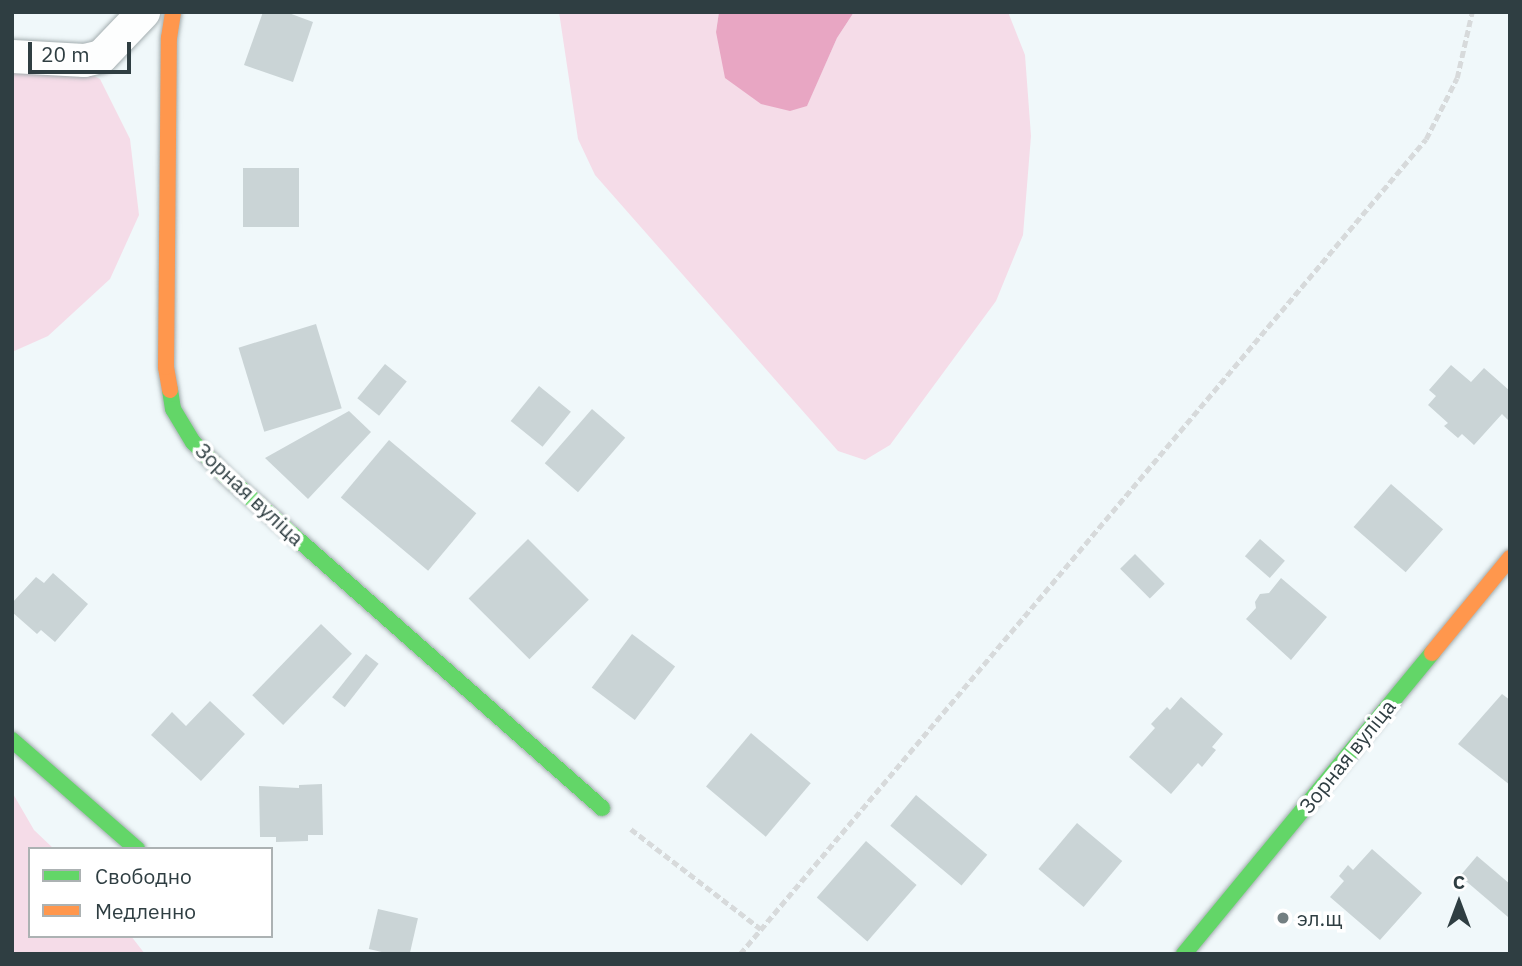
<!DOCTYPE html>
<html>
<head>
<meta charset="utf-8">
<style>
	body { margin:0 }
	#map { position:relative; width:1522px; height:966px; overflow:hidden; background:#f0f8fa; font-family:"IBM Plex Sans",sans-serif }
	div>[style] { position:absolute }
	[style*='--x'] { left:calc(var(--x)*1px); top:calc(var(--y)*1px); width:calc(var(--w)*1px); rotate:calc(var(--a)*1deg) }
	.green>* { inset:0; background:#f5dce8 }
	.water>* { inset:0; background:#e8a6c3 }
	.building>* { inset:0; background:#cad4d6; transform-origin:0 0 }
	.path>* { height:4.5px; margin-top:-2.25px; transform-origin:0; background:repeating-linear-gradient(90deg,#d7dadb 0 7px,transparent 0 10.5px) }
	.roads { filter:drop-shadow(0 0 2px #a3adaf) drop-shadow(0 0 2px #a3adaf) }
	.street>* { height:33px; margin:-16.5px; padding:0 16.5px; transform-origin:16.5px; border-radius:16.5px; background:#fdfefe }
	.fast>* { height:16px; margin:-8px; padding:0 8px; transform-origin:8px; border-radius:8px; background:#63d668 }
	.slow>* { height:16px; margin:-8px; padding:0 8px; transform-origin:8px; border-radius:8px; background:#ff974d }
	.dots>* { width:19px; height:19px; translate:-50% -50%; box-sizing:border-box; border:4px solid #fff; border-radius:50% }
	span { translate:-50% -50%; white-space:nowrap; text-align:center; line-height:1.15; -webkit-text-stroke:7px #fff; paint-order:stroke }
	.street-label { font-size:21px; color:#2f3e42 }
	.poi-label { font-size:21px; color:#2f3e42 }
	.left { translate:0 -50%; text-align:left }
	.frame { position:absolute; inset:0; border:14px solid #2f3e42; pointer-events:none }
	.legend { position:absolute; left:28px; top:847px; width:245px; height:91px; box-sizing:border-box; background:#fff; border:2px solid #acb2b3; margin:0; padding:9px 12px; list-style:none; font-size:21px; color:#2f3e42 }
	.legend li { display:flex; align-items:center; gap:14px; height:35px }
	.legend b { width:35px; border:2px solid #acb2b3 }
	.north { position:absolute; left:1424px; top:868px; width:70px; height:70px; -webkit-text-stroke:5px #fff; paint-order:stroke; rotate:0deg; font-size:19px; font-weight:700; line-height:28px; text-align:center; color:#2f3e42 }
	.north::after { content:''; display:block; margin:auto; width:24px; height:32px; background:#2f3e42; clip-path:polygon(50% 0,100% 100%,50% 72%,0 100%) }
	.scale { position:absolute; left:28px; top:42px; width:103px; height:32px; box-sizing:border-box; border:4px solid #2f3e42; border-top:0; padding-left:9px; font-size:21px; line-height:24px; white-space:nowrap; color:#2f3e42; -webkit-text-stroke:5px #fff; paint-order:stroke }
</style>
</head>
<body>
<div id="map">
	<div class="green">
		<div style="clip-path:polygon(559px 12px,719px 12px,716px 32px,807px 105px,837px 38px,854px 12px,1008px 12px,1025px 55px,1031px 136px,1023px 235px,996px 301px,890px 445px,865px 460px,838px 451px,595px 175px,578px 139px)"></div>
		<div style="clip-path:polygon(12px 56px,60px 58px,100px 79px,130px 139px,139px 215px,110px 279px,48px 336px,12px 352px)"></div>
		<div style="clip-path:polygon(12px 792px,34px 830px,54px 849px,30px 849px,30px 936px,131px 936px,145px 954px,12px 954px)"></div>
	</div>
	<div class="water">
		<div style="clip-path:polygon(719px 12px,854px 12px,837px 38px,807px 106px,790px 111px,761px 104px,725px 78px,716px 32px)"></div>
	</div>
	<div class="building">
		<div style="clip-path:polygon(263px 12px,286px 12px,313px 22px,293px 82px,244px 65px)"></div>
		<div style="left:243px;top:168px;width:56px;height:59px"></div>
		<div style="left:316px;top:324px;width:88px;height:81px;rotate:73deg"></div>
		<div style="left:385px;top:364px;width:28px;height:44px;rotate:39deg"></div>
		<div style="clip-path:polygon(1451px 365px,1471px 382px,1484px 368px,1510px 391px,1510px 417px,1508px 420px,1502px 414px,1474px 445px,1462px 434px,1458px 438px,1444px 426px,1448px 423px,1428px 405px,1436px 396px,1429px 390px)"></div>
		<div style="left:539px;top:386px;width:41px;height:45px;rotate:39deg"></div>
		<div style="left:592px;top:409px;width:44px;height:72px;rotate:41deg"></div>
		<div style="clip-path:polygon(349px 411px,371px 432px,308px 499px,265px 458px)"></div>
		<div style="left:389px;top:440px;width:114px;height:75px;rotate:40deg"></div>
		<div style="left:1391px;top:484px;width:69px;height:57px;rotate:41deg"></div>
		<div style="left:528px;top:539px;width:86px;height:84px;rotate:45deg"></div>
		<div style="left:1260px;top:539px;width:33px;height:23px;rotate:41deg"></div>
		<div style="left:1135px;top:554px;width:42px;height:21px;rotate:45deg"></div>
		<div style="clip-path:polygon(53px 573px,88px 604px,55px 642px,41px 630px,37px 634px,12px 612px,12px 603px,36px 577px,44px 583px)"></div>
		<div style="clip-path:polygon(1281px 578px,1327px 617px,1291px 660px,1246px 619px,1256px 608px,1255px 602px,1260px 594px,1269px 593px)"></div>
		<div style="left:321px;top:624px;width:43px;height:99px;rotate:44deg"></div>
		<div style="left:632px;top:634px;width:54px;height:67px;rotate:37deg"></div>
		<div style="left:366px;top:654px;width:16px;height:55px;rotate:38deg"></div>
		<div style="clip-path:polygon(1502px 694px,1510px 700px,1510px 785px,1458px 744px)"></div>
		<div style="clip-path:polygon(1181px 697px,1223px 734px,1212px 747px,1216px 750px,1202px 767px,1198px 763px,1171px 794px,1129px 757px,1155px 728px,1151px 724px,1167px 707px,1170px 710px)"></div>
		<div style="clip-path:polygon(210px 701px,245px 734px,201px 781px,151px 735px,172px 712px,186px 726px)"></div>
		<div style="left:751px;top:733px;width:78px;height:70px;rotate:40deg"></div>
		<div style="clip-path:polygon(322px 784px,323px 835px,308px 835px,308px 841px,276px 842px,276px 837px,260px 837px,259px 786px,299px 788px,299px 785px)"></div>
		<div style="left:916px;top:795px;width:93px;height:40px;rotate:40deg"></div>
		<div style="left:1077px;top:823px;width:59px;height:60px;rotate:40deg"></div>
		<div style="left:866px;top:841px;width:67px;height:75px;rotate:41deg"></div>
		<div style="clip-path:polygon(1372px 849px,1422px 893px,1380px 940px,1330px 897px,1344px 881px,1339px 876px,1348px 865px,1353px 870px)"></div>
		<div style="clip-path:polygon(1477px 856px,1510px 884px,1508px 917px,1460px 876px)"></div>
		<div style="left:378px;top:909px;width:41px;height:41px;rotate:13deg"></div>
	</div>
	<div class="path">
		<div style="--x:631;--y:829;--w:164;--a:37.6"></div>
		<div style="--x:740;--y:954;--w:1065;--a:-49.91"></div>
		<div style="--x:1426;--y:139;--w:68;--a:-63.1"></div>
		<div style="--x:1457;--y:78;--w:68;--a:-77.2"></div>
	</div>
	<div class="roads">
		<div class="street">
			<div style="--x:12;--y:56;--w:72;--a:3.2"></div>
			<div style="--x:84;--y:60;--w:17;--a:-13"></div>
			<div style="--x:101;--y:56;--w:61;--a:-46.3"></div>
		</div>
		<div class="fast">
			<div style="--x:170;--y:390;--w:19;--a:81"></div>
			<div style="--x:173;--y:409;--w:39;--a:59"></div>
			<div style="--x:193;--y:442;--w:46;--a:45.9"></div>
			<div style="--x:225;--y:475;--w:503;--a:41.45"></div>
			<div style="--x:12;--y:740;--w:166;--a:41.1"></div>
			<div style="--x:1184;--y:954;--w:390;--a:-50.5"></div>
		</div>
		<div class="slow">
			<div style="--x:170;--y:390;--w:23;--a:-100"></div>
			<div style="--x:166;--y:367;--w:329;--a:-89.5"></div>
			<div style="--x:169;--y:38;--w:26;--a:-81"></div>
			<div style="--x:1432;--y:653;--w:123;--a:-50.6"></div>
		</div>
	</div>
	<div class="dots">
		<div style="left:1283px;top:918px;background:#737f82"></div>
	</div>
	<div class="street-label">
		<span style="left:250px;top:494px;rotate:43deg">Зорная вуліца</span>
		<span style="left:1347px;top:756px;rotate:-51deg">Зорная вуліца</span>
	</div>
	<div class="poi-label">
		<span class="left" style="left:1297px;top:918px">эл.щ</span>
	</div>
	<div class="frame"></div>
	<ul class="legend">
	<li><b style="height:9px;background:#63d668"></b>Свободно</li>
	<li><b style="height:9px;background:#ff974d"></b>Медленно</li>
	</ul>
	<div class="north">С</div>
	<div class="scale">20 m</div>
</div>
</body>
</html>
